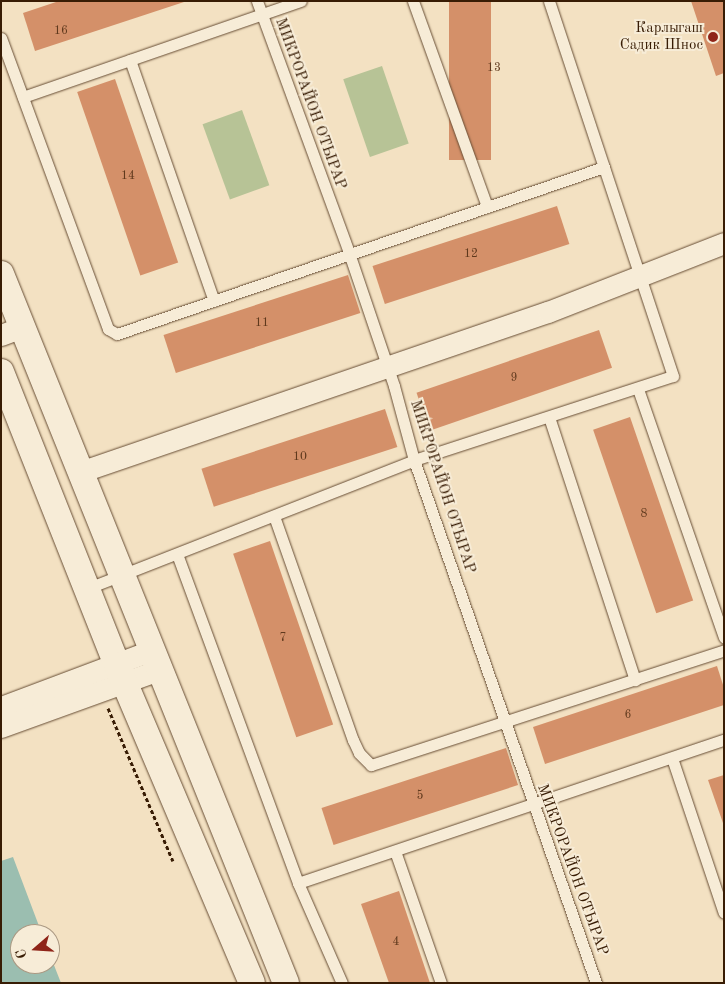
<!DOCTYPE html>
<html>
<head>
<meta charset="utf-8">
<style>
	body { margin:0 }
	#map { position:relative; width:725px; height:984px; overflow:hidden; background:#f3e1c2; font-family:"Old Standard TT",serif }
	div>[style] { position:absolute }
	[style*='--x'] { left:calc(var(--x)*1px); top:calc(var(--y)*1px); width:calc(var(--w)*1px); rotate:calc(var(--a)*1deg) }
	.green>* { inset:0; background:#b7c396; transform-origin:0 0 }
	.water>* { inset:0; background:#9bbeb0 }
	.building>* { inset:0; background:#d49069; transform-origin:0 0 }
	.path>* { height:3px; margin-top:-1.5px; transform-origin:0; background:repeating-linear-gradient(90deg,#381c04 0 4px,transparent 0 6.5px) }
	.roads { filter:drop-shadow(0 0 1px #674d34) drop-shadow(0 0 1px #674d34) }
	.service>* { height:11px; margin:-5.5px; padding:0 5.5px; transform-origin:5.5px; border-radius:5.5px; background:#f7ecd7 }
	.minor>* { height:21px; margin:-10.5px; padding:0 10.5px; transform-origin:10.5px; border-radius:10.5px; background:#f7ecd7 }
	.tertiary>* { height:26px; margin:-13px; padding:0 13px; transform-origin:13px; border-radius:13px; background:#f7ecd7 }
	.dots>* { width:14px; height:14px; translate:-50% -50%; box-sizing:border-box; border:2px solid #f7ecd7; border-radius:50% }
	span { translate:-50% -50%; white-space:nowrap; text-align:center; line-height:1.15; -webkit-text-stroke:4px #f7ecd7; paint-order:stroke }
	.number-label { font-size:12px; color:#5f391d }
	.number-label span { -webkit-text-stroke-width:0 }
	.poi-label { font-size:15px; color:#381c04 }
	.right { translate:-100% -50%; text-align:right }
	.street-label { font-size:15px; color:#381c04 }
	.frame { position:absolute; inset:0; border:2px solid #381c04; pointer-events:none }
	.north { position:absolute; left:10px; top:924px; width:50px; height:50px; box-sizing:border-box; background:#f7ecd7; border:1px solid #ab9983; border-radius:50%; rotate:251deg; font-size:14px; font-weight:700; line-height:20px; text-align:center; color:#381c04 }
	.north::after { content:''; display:block; margin:auto; width:18px; height:22px; background:#8f2418; clip-path:polygon(50% 0,100% 100%,50% 72%,0 100%) }
</style>
</head>
<body>
<div id="map">
	<div class="green">
		<div style="left:382px;top:66px;width:82px;height:41px;rotate:71deg"></div>
		<div style="left:242px;top:110px;width:80px;height:42px;rotate:70deg"></div>
	</div>
	<div class="water">
		<div style="clip-path:polygon(13px 857px,42px 934px,20px 934px,20px 964px,50px 964px,50px 955px,61px 983px,1px 983px,1px 861px)"></div>
	</div>
	<div class="building">
		<div style="clip-path:polygon(59px 1px,184px 1px,184px 2px,35px 51px,23px 13px)"></div>
		<div style="left:449px;top:1px;width:42px;height:159px"></div>
		<div style="clip-path:polygon(691px 1px,724px 1px,724px 73px,716px 76px)"></div>
		<div style="left:115px;top:79px;width:194px;height:40px;rotate:71deg"></div>
		<div style="left:557px;top:206px;width:40px;height:194px;rotate:72deg"></div>
		<div style="left:348px;top:275px;width:40px;height:194px;rotate:72deg"></div>
		<div style="left:599px;top:330px;width:40px;height:193px;rotate:71deg"></div>
		<div style="left:385px;top:409px;width:40px;height:193px;rotate:72deg"></div>
		<div style="left:630px;top:417px;width:194px;height:39px;rotate:71deg"></div>
		<div style="left:270px;top:541px;width:194px;height:39px;rotate:71deg"></div>
		<div style="clip-path:polygon(717px 666px,724px 688px,724px 705px,545px 764px,533px 727px)"></div>
		<div style="left:506px;top:748px;width:39px;height:194px;rotate:72deg"></div>
		<div style="clip-path:polygon(724px 775px,724px 823px,723px 823px,708px 780px)"></div>
		<div style="clip-path:polygon(399px 891px,430px 983px,389px 983px,361px 904px)"></div>
	</div>
	<div class="path">
		<div style="--x:108;--y:708;--w:166;--a:67"></div>
	</div>
	<div class="roads">
		<div class="service">
			<div style="--x:257;--y:1;--w:268;--a:69.9"></div>
			<div style="--x:349;--y:253;--w:140;--a:71.3"></div>
			<div style="--x:394;--y:386;--w:77;--a:74.9"></div>
			<div style="--x:414;--y:460;--w:554;--a:70.81"></div>
			<div style="--x:413;--y:1;--w:219;--a:70.2"></div>
			<div style="--x:1;--y:38;--w:310;--a:69.8"></div>
			<div style="--x:108;--y:329;--w:10;--a:29"></div>
			<div style="--x:117;--y:334;--w:515;--a:-18.93"></div>
			<div style="--x:130;--y:60;--w:255;--a:70.8"></div>
			<div style="--x:23;--y:97;--w:294;--a:-19.1"></div>
			<div style="--x:638;--y:389;--w:263;--a:70.9"></div>
			<div style="--x:549;--y:417;--w:277;--a:71.9"></div>
			<div style="--x:274;--y:516;--w:238;--a:70.6"></div>
			<div style="--x:353;--y:740;--w:14;--a:65"></div>
			<div style="--x:359;--y:753;--w:17;--a:45"></div>
			<div style="--x:371;--y:765;--w:371;--a:-18"></div>
			<div style="--x:177;--y:554;--w:351;--a:69.8"></div>
			<div style="--x:298;--y:883;--w:109;--a:66.3"></div>
			<div style="--x:88;--y:588;--w:350;--a:-21.4"></div>
			<div style="--x:414;--y:460;--w:272;--a:-18"></div>
			<div style="--x:673;--y:376;--w:395;--a:-108.3"></div>
			<div style="--x:672;--y:758;--w:163;--a:71.5"></div>
			<div style="--x:395;--y:851;--w:140;--a:70.8"></div>
			<div style="--x:298;--y:883;--w:449;--a:-18.6"></div>
		</div>
		<div class="minor">
			<div style="--x:1;--y:335;--w:22;--a:-21"></div>
			<div style="--x:83;--y:471;--w:491;--a:-18.9"></div>
			<div style="--x:548;--y:312;--w:189;--a:-21.4"></div>
			<div style="--x:1;--y:707;--w:162;--a:-20.6"></div>
			<div style="--x:1;--y:727;--w:170;--a:-19.9"></div>
		</div>
		<div class="tertiary">
			<div style="--x:1;--y:274;--w:764;--a:68.1"></div>
			<div style="--x:1;--y:372;--w:315;--a:68.4"></div>
			<div style="--x:117;--y:665;--w:345;--a:67"></div>
		</div>
	</div>
	<div class="dots">
		<div style="left:713px;top:37px;background:#8f2418"></div>
	</div>
	<div class="number-label">
		<span style="left:61px;top:32px">16</span>
		<span style="left:494px;top:69px">13</span>
		<span style="left:128px;top:177px">14</span>
		<span style="left:471px;top:255px">12</span>
		<span style="left:262px;top:324px">11</span>
		<span style="left:514px;top:379px">9</span>
		<span style="left:300px;top:458px">10</span>
		<span style="left:644px;top:515px">8</span>
		<span style="left:283px;top:639px">7</span>
		<span style="left:628px;top:716px">6</span>
		<span style="left:420px;top:797px">5</span>
		<span style="left:396px;top:943px">4</span>
	</div>
	<div class="poi-label">
		<span class="right" style="left:703px;top:37px">Карлыгаш<br>Садик Шнос</span>
	</div>
	<div class="street-label">
		<span style="left:310px;top:104px;rotate:70deg">МИКРОРАЙОН ОТЫРАР</span>
		<span style="left:442px;top:487px;rotate:72deg">МИКРОРАЙОН ОТЫРАР</span>
		<span style="left:572px;top:870px;rotate:70deg">МИКРОРАЙОН ОТЫРАР</span>
	</div>
	<div class="frame"></div>
	<div class="north">С</div>
</div>
</body>
</html>
